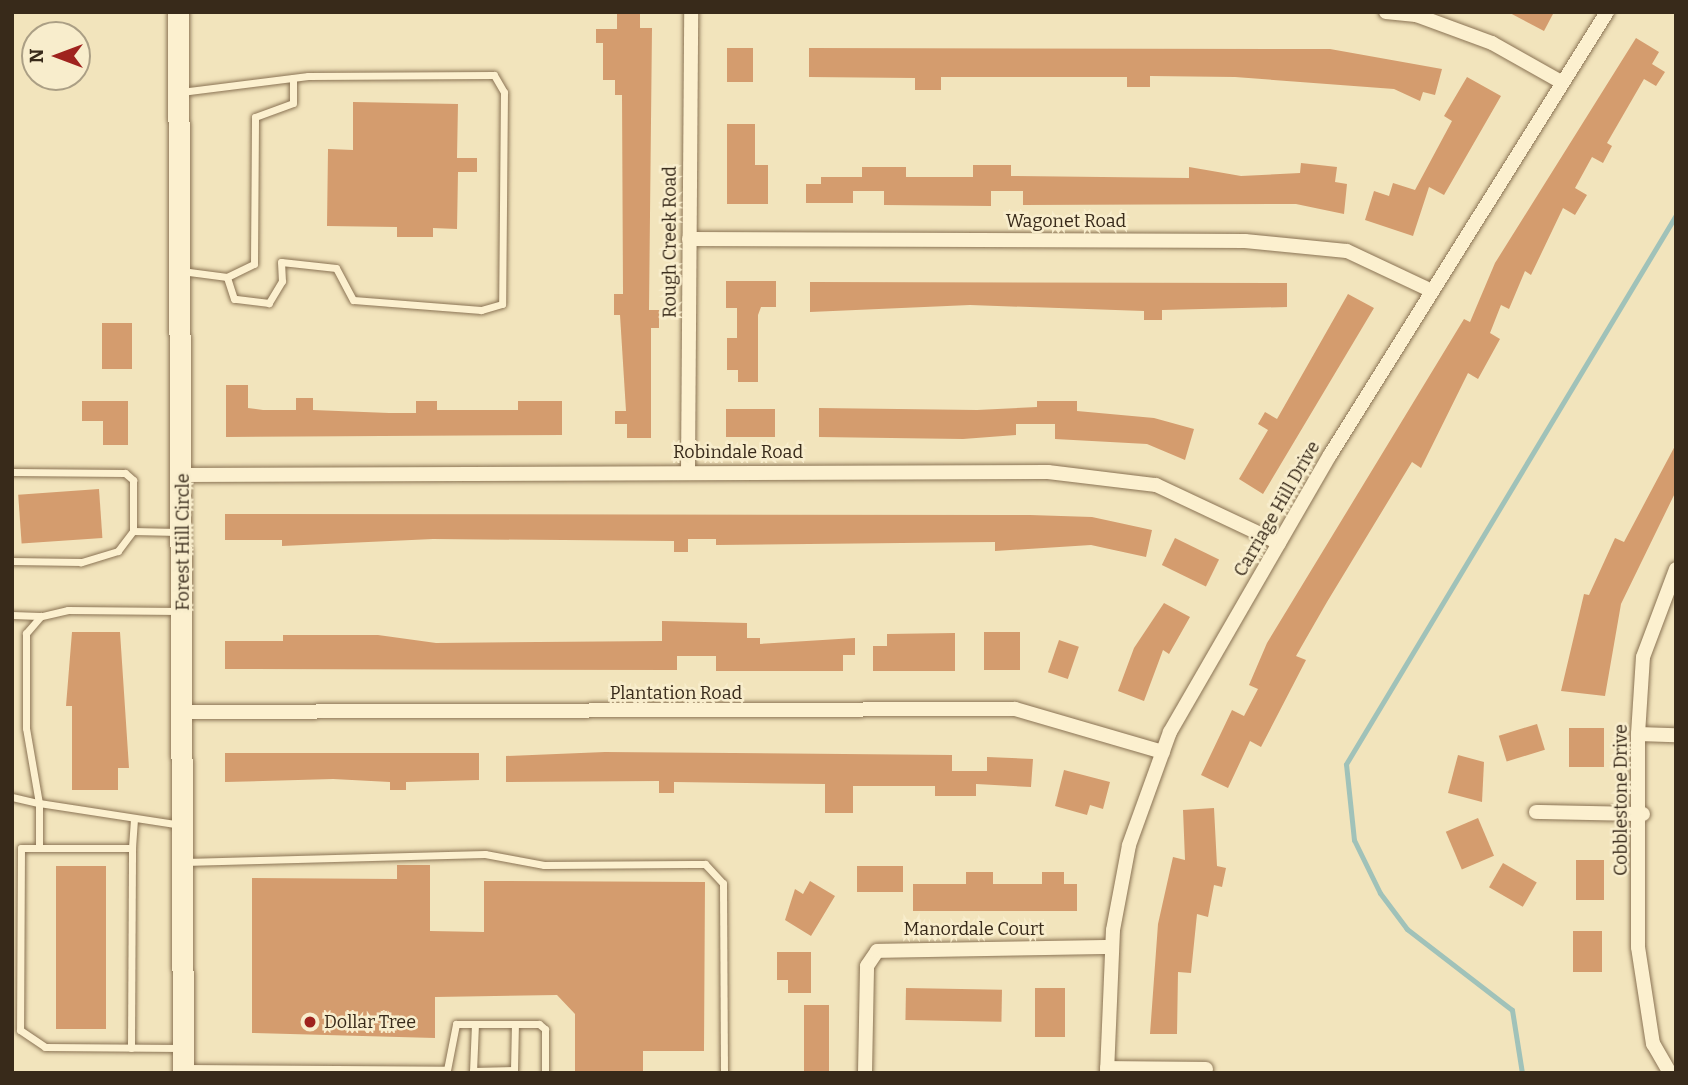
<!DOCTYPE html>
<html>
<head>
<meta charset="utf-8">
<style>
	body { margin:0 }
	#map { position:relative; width:1688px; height:1085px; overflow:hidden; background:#f2e4bc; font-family:Bitter,serif }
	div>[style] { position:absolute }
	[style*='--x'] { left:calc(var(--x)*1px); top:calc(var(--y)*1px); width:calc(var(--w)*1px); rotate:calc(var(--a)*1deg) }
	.stream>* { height:5px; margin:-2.5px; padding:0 2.5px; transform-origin:2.5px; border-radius:2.5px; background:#a0c2b9 }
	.building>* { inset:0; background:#d49c6e; transform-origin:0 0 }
	.roads { filter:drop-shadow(0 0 2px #8a7354) drop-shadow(0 0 2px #8a7354) }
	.lane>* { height:7px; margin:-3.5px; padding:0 3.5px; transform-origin:3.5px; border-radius:3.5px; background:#fcf0cf }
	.street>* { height:14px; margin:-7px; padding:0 7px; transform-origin:7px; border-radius:7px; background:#fcf0cf }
	.secondary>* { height:21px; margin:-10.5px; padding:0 10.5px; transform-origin:10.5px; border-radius:10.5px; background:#fcf0cf }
	.dots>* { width:19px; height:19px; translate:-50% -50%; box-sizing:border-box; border:4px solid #f8edcc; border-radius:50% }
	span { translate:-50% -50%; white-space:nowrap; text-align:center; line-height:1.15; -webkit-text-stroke:5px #f8edcc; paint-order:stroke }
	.street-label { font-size:18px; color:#382a1a }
	.poi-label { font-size:18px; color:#382a1a }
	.left { translate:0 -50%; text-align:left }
	.frame { position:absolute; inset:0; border:14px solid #382a1a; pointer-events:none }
	.north { position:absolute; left:21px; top:21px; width:70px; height:70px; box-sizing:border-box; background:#f8edcc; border:2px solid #ab9f85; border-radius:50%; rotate:270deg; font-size:19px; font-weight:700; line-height:28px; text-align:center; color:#382a1a }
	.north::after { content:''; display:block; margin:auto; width:24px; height:32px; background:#9f231e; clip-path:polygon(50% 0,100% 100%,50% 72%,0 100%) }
</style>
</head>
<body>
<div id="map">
	<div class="stream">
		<div style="--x:1522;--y:1073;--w:64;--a:-99"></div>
		<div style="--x:1512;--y:1010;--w:133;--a:-142.4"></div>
		<div style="--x:1407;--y:929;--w:45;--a:-126.9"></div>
		<div style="--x:1380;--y:893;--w:59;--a:-116.1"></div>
		<div style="--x:1354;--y:840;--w:76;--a:-96"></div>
		<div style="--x:1346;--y:764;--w:641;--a:-58.99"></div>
	</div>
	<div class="building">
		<div style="clip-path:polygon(617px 12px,640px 12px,640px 28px,652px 28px,649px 310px,659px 310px,659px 328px,651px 328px,651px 438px,627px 438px,627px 424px,615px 424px,615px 411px,626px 411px,620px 315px,614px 315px,614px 294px,623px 294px,622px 95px,615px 95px,615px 80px,603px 80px,603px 43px,596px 43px,596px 29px,617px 29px)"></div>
		<div style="clip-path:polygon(1508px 12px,1554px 12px,1544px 31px)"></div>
		<div style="clip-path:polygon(1636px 38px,1659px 52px,1652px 64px,1665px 72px,1656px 86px,1644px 79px,1607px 143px,1612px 146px,1603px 163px,1592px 157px,1575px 188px,1587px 195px,1575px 215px,1563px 208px,1531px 275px,1525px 271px,1509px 309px,1501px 305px,1490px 333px,1500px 339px,1478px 379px,1468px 373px,1421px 468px,1412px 462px,1327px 602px,1296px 656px,1306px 660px,1261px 747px,1250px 741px,1228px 788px,1201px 775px,1232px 710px,1244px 716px,1258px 689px,1249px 685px,1267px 643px,1464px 319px,1470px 322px,1495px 263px)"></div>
		<div style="left:727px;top:48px;width:26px;height:34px"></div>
		<div style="clip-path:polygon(809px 48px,1330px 49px,1442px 69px,1435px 95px,1423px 92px,1420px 101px,1394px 89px,1235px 77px,1150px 76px,1150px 87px,1127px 87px,1127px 77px,941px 77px,941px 90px,915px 90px,915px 78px,809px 77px)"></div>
		<div style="clip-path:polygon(1467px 77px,1501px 96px,1444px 195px,1429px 187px,1413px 236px,1365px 220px,1374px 191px,1389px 196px,1393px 183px,1415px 190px,1452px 121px,1444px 116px)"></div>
		<div style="clip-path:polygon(353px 102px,458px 104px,457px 158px,477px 158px,477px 172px,458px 172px,457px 229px,433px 228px,433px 237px,397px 237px,397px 227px,327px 226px,328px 149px,353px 150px)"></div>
		<div style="clip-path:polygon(727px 124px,755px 124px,755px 165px,768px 165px,768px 204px,727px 204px)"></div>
		<div style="clip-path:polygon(1301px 163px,1337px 167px,1335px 182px,1347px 184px,1344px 214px,1296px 204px,1023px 205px,1023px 191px,991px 191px,991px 206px,884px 205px,884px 191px,853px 191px,853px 203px,806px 203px,806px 184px,821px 184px,821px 177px,862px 177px,862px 167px,906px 167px,906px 177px,973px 177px,973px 165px,1011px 165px,1011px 176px,1189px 178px,1189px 167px,1241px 176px,1300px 173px)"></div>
		<div style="clip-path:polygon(726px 281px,776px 281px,776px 307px,761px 307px,758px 315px,758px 382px,738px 382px,738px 370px,727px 370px,727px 338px,737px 338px,737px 308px,726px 308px)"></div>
		<div style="clip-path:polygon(810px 282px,1287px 283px,1287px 307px,1162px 310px,1162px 320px,1144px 320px,1144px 311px,970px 305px,810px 312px)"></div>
		<div style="clip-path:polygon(1348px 294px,1374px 308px,1263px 494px,1239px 479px,1268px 430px,1258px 424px,1265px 412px,1277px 419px)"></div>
		<div style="left:102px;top:323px;width:30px;height:46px"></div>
		<div style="clip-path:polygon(226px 385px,248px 385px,248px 408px,263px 410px,296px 410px,296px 398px,313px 398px,313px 410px,389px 413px,416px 413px,416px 401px,437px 401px,437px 410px,518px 410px,518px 401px,562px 401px,562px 435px,226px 437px)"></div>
		<div style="clip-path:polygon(82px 401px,128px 401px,128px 445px,103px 445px,103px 421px,82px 421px)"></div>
		<div style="clip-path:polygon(1037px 401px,1077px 401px,1077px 411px,1154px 418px,1194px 429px,1185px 460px,1147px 444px,1055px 439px,1055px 424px,1016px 424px,1016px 435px,963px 439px,819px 437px,819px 408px,977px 410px,1037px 407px)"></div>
		<div style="left:726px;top:409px;width:49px;height:28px"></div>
		<div style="clip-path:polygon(1676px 444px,1676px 491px,1621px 604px,1605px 696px,1561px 691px,1584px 594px,1589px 595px,1615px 538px,1624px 542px)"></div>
		<div style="left:99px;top:489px;width:49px;height:81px;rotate:86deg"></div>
		<div style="clip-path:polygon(225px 514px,1030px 515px,1092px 517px,1152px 530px,1146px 557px,1091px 545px,995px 551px,995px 542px,716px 545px,716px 539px,688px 539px,688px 552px,674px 552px,674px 541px,433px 539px,282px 546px,282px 540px,225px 540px)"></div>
		<div style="left:1175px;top:538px;width:49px;height:30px;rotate:26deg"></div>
		<div style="clip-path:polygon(1164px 603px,1190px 617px,1169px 654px,1163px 650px,1144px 701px,1118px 691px,1134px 648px)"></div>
		<div style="clip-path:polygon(662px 621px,747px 623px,747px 638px,760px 638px,760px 644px,855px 638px,855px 655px,843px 655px,843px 671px,716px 671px,716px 656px,677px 656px,677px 670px,225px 669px,225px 641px,283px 641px,283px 635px,378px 635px,436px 643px,662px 641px)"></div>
		<div style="clip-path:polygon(72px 632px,120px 632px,129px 768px,118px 768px,118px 790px,72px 790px,72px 706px,66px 706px)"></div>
		<div style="left:984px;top:632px;width:36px;height:38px"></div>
		<div style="clip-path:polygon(955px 633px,955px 671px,873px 671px,873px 646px,887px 646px,887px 634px)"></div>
		<div style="left:1059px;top:640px;width:21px;height:34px;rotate:19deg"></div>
		<div style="left:1537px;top:724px;width:27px;height:40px;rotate:73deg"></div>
		<div style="left:1569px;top:728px;width:35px;height:39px"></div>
		<div style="clip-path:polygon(605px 752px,952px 755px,952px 771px,987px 771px,987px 757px,1033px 759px,1031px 787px,976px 784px,976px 796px,935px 796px,935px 786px,853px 786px,853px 813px,825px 813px,825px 784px,674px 782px,674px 793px,659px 793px,659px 781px,506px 782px,506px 756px)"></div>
		<div style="clip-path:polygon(225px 753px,479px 753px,479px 780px,406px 782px,406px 790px,390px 790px,390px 782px,333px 779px,225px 782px)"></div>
		<div style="clip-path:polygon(1458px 755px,1484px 762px,1482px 802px,1448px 793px)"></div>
		<div style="clip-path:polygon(1064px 770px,1110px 782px,1103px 809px,1090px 805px,1087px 815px,1055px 806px)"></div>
		<div style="clip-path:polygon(1214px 808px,1217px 866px,1226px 868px,1222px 887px,1214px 885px,1208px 917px,1197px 914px,1191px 973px,1178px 972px,1177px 1034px,1150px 1034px,1158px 924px,1173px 857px,1185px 860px,1183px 810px)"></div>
		<div style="left:1478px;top:818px;width:41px;height:35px;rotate:67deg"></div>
		<div style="left:1576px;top:860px;width:28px;height:40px"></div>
		<div style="left:1503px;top:863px;width:39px;height:28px;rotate:30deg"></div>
		<div style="clip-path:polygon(397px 865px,430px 865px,430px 931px,484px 932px,484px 881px,705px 882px,704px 1051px,643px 1051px,643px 1073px,575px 1073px,575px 1014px,557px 995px,435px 997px,435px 1038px,252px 1033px,252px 878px,397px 879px)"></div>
		<div style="left:56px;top:866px;width:50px;height:163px"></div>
		<div style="left:857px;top:866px;width:46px;height:26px"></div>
		<div style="clip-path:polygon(966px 872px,993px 872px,993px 884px,1042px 884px,1042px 872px,1064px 872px,1064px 884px,1077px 884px,1077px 911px,913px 911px,913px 884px,966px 884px)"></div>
		<div style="clip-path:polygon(810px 881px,835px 896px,811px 936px,785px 920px,795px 889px,803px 894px)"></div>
		<div style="left:1573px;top:931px;width:29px;height:41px"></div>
		<div style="clip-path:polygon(777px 952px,811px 952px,811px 993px,788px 993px,788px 980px,777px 980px)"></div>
		<div style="left:906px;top:988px;width:96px;height:32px;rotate:1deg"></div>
		<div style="left:1035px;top:988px;width:30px;height:49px"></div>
		<div style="left:804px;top:1005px;width:25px;height:68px"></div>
	</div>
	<div class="roads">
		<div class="lane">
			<div style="--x:181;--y:92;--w:128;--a:-7.2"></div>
			<div style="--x:308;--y:76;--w:186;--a:-0.3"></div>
			<div style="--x:494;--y:75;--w:20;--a:60"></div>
			<div style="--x:504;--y:92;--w:212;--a:90.5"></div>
			<div style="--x:502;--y:304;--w:22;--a:164"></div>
			<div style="--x:481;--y:310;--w:128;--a:-175.5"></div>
			<div style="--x:353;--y:300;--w:36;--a:-118"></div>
			<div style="--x:336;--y:268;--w:55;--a:-173.8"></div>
			<div style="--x:281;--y:262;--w:19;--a:87"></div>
			<div style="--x:282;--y:281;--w:26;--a:121"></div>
			<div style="--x:269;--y:303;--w:35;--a:-173"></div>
			<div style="--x:234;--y:299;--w:23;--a:-108"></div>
			<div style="--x:227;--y:277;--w:46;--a:-172.6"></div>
			<div style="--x:227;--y:277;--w:30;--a:-26"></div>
			<div style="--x:254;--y:264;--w:147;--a:-89.6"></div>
			<div style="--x:255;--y:117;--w:40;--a:-20.2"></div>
			<div style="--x:293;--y:103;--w:25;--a:-90"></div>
			<div style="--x:12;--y:472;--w:113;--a:0.5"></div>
			<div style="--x:125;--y:473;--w:11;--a:41"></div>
			<div style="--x:133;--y:480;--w:51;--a:90"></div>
			<div style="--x:133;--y:531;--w:25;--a:127"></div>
			<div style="--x:118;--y:551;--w:39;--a:163"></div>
			<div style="--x:81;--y:562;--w:69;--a:-179.2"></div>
			<div style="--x:133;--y:531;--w:45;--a:1.3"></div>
			<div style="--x:179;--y:611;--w:111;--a:-179.5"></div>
			<div style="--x:68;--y:610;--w:28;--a:167"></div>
			<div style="--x:41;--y:616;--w:23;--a:131"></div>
			<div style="--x:26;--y:633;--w:95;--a:90"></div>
			<div style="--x:26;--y:728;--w:76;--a:80.2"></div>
			<div style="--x:39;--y:803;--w:144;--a:8.8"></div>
			<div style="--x:12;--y:615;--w:28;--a:2"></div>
			<div style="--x:12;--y:797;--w:28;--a:13"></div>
			<div style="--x:39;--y:803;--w:45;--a:90"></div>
			<div style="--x:134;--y:819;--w:29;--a:94"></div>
			<div style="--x:132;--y:848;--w:111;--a:180"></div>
			<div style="--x:21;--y:848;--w:182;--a:90.3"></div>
			<div style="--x:20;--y:1030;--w:30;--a:34"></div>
			<div style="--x:45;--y:1047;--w:136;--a:0.4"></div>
			<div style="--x:184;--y:862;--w:301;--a:-1.5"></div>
			<div style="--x:485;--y:854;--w:60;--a:10.6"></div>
			<div style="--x:544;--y:865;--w:161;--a:-0.4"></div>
			<div style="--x:705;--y:864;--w:26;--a:47"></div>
			<div style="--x:723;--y:883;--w:190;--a:89.7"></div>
			<div style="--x:475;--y:1024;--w:47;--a:92.4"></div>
			<div style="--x:473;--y:1071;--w:41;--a:-1.4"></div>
			<div style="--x:514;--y:1070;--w:46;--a:-88.8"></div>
			<div style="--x:131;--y:1048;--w:200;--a:-89.7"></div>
			<div style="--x:187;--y:1068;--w:260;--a:0.4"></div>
			<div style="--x:447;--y:1070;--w:47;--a:-78.9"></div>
			<div style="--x:456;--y:1024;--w:83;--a:0"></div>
			<div style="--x:539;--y:1024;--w:8;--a:40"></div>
			<div style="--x:545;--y:1029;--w:44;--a:90"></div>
		</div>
		<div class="street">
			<div style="--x:1386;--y:12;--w:30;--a:6"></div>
			<div style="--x:1416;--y:15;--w:81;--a:20.2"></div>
			<div style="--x:1492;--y:43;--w:81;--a:29.4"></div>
			<div style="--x:689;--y:239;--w:556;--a:0.21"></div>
			<div style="--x:1245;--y:241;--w:102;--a:5.6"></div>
			<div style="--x:1347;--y:251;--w:94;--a:25.2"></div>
			<div style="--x:688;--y:471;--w:459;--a:-89.6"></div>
			<div style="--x:182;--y:475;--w:866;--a:-0.2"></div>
			<div style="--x:1048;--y:472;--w:109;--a:6.9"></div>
			<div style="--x:1156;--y:485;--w:136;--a:25.2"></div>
			<div style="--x:183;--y:712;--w:832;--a:-0.21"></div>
			<div style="--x:1015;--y:709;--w:154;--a:16.2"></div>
			<div style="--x:1638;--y:734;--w:38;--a:2"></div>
			<div style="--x:1536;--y:812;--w:107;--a:1.1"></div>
			<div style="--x:1107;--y:1068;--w:99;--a:0.6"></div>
			<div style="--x:865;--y:1073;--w:107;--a:-88.9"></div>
			<div style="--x:867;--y:966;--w:18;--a:-56"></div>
			<div style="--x:877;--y:951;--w:235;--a:-1"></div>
			<div style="--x:1107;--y:1073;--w:143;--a:-87.6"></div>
			<div style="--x:1113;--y:930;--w:86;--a:-79.3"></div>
			<div style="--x:1129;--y:845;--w:120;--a:-70.1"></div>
			<div style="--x:1170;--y:732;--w:320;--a:-60"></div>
			<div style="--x:1330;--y:455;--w:522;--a:-57.98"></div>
			<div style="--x:1670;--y:1073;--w:34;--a:-120"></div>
			<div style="--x:1653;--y:1044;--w:98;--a:-98.8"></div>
			<div style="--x:1638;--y:947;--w:213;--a:-90"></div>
			<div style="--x:1638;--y:734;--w:77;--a:-86.3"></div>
			<div style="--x:1643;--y:657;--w:94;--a:-69.4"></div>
		</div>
		<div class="secondary">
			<div style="--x:178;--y:12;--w:1061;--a:89.73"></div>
		</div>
	</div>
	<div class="dots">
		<div style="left:310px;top:1022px;background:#9f231e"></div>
	</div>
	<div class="street-label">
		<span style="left:1066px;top:221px">Wagonet Road</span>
		<span style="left:670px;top:242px;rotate:-90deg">Rough Creek Road</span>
		<span style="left:738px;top:452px">Robindale Road</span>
		<span style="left:1277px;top:509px;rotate:-60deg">Carriage Hill Drive</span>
		<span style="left:183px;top:542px;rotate:-90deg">Forest Hill Circle</span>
		<span style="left:676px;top:693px">Plantation Road</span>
		<span style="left:1621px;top:800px;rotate:-90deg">Cobblestone Drive</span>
		<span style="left:974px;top:929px">Manordale Court</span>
	</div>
	<div class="poi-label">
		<span class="left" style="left:324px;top:1022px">Dollar Tree</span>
	</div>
	<div class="frame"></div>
	<div class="north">N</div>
</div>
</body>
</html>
